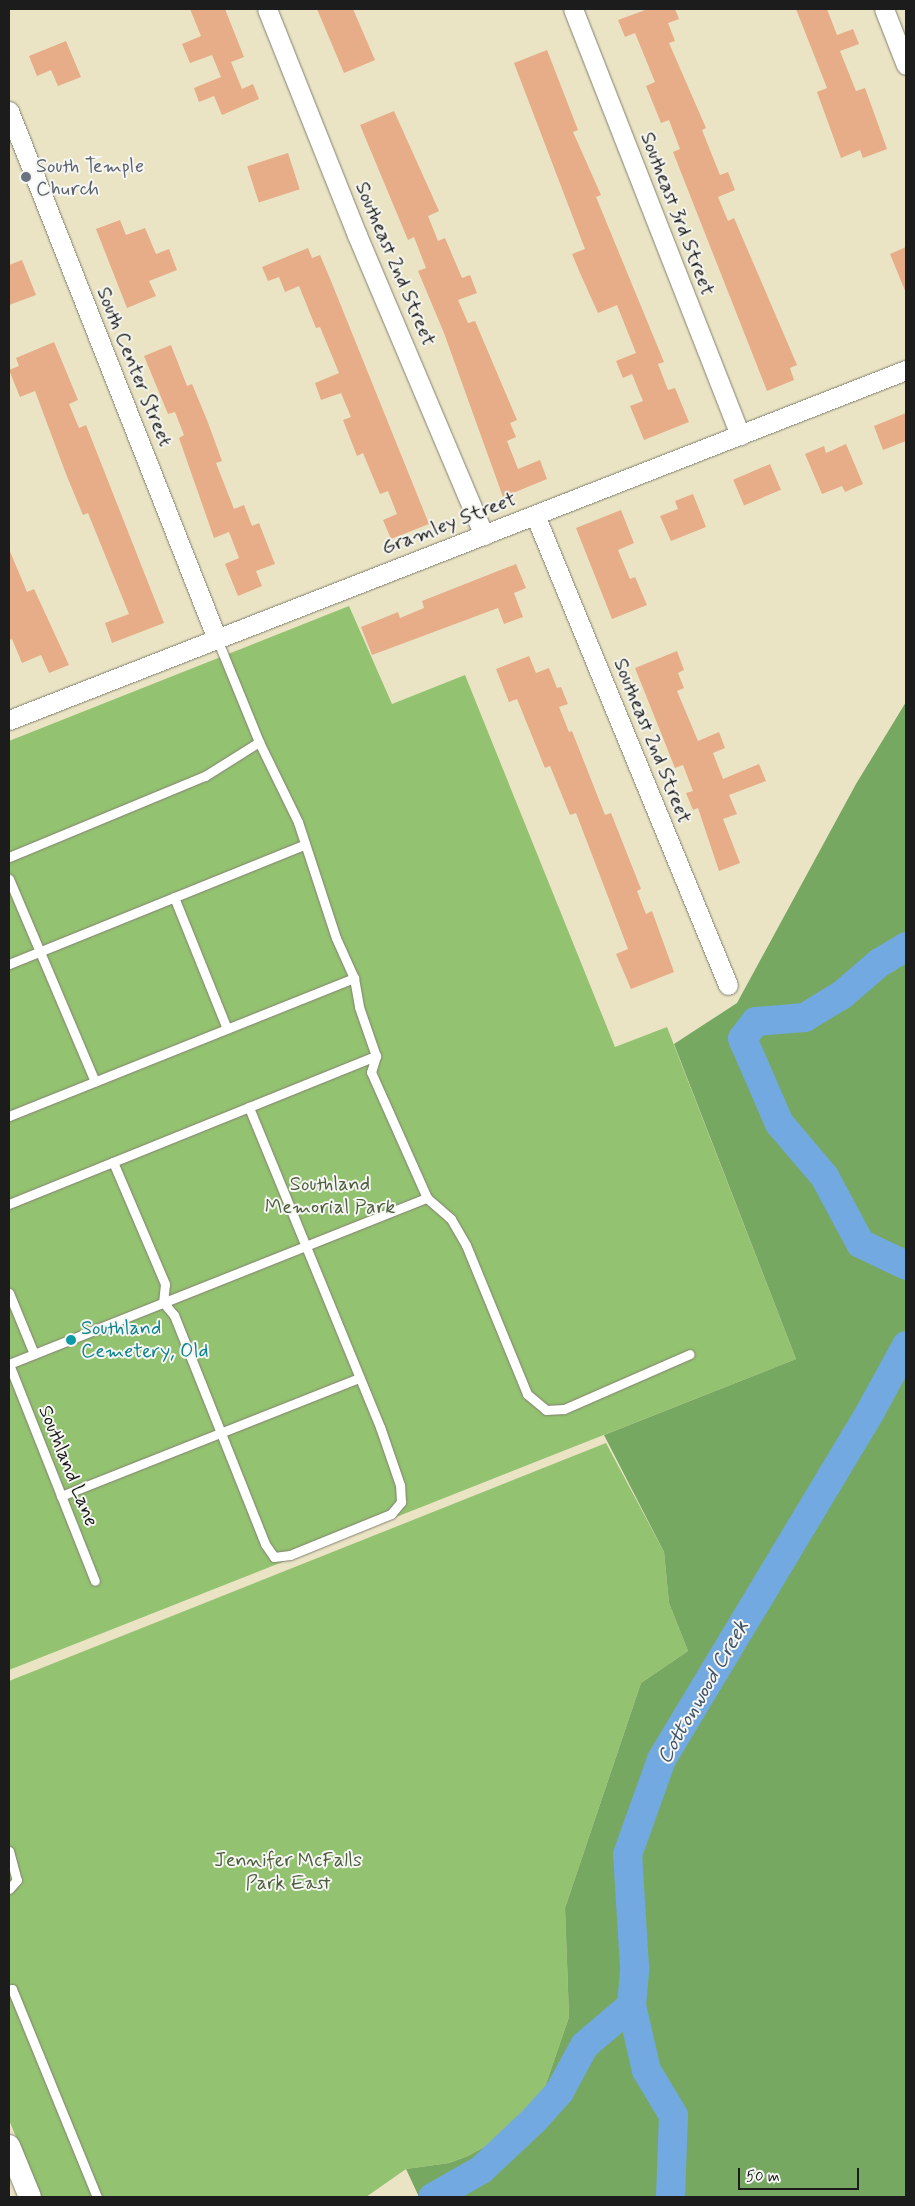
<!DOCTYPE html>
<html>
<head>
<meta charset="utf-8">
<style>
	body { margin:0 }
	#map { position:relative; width:915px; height:2206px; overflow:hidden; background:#eae4c5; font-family:Mynerve,sans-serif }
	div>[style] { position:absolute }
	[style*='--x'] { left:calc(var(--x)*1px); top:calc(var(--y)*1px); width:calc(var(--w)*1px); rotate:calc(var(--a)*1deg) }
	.green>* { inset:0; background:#93c270 }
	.forest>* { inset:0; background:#76a862 }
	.river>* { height:29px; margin:-14.5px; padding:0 14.5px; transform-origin:14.5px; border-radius:14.5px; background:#73a9e1 }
	.building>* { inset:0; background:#e6ad88; transform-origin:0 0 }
	.roads { filter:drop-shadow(0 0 1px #838070) drop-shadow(0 0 1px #838070) }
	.service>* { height:9px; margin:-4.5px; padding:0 4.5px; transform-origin:4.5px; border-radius:4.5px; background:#fff }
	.minor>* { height:19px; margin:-9.5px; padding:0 9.5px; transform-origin:9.5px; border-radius:9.5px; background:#fff }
	.tertiary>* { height:22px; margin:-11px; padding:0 11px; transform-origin:11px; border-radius:11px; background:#fff }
	.dots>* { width:14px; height:14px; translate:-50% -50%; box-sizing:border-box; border:2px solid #f6f6f2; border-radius:50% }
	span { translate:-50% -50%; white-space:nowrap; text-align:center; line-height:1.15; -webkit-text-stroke:4px #f6f6f2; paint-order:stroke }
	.worship-label { font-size:20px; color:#5b616d }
	.left { translate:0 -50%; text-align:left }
	.street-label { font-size:20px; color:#1c1c1c }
	.park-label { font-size:20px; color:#4c5e3e }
	.culture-label { font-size:20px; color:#0d838f }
	.water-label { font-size:21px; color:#3f546b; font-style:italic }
	.frame { position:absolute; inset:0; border:10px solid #1c1c1c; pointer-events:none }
	.scale { position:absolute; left:738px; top:2168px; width:121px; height:22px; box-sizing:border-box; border:2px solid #1c1c1c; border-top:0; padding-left:6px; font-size:15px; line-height:18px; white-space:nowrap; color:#1c1c1c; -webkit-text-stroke:4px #f6f6f2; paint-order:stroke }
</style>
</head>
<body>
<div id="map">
	<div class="green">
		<div style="clip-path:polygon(349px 606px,392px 704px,465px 675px,615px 1047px,667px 1027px,796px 1359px,9px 1670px,9px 741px)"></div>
		<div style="clip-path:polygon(606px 1443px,664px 1552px,669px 1603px,688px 1651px,641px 1683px,565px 1908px,569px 2017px,534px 2119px,468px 2156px,449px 2163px,406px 2169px,366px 2197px,41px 2197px,9px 2120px,9px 1681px)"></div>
	</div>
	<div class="forest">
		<div style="clip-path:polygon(906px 702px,906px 2197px,419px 2197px,406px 2169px,449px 2163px,468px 2156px,534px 2119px,569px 2017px,565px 1908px,641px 1683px,688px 1651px,669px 1603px,664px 1552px,604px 1435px,796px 1359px,674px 1044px,737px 1003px,856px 784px)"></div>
	</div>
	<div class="river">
		<div style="--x:906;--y:946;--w:31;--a:149"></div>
		<div style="--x:879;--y:962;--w:49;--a:139.1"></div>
		<div style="--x:842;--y:994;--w:44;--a:148.8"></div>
		<div style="--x:804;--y:1017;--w:49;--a:175.3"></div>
		<div style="--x:755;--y:1021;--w:21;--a:127"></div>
		<div style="--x:742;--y:1038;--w:93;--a:66.5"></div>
		<div style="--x:779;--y:1123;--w:70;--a:49.7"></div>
		<div style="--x:824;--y:1176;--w:76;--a:61.8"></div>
		<div style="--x:860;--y:1243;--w:51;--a:25.6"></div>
		<div style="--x:631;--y:2005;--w:67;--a:77"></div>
		<div style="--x:646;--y:2070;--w:52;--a:59"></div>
		<div style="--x:673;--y:2115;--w:82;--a:92.1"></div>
		<div style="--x:432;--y:2197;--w:56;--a:-29.7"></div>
		<div style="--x:481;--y:2169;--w:73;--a:-43.3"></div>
		<div style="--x:534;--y:2119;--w:38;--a:-48"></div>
		<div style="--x:559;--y:2091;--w:52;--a:-61.5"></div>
		<div style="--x:584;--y:2045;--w:62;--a:-40.4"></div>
		<div style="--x:631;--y:2005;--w:38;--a:-85"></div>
		<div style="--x:634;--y:1967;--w:113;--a:-93.5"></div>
		<div style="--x:627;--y:1854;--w:101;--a:-70.3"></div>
		<div style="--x:661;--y:1759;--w:408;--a:-59"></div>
		<div style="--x:871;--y:1409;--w:73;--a:-61.3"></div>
	</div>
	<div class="building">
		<div style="clip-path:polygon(190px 9px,225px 9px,244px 57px,231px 62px,242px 89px,253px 84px,259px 99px,222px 115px,214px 96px,199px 102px,194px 88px,221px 77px,212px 55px,190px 63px,182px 44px,201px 36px)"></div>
		<div style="clip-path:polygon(317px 9px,353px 9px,375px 60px,344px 73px)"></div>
		<div style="clip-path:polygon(648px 9px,675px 9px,679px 19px,668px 23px,675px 41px,669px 43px,706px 128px,702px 130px,720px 175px,728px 172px,735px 190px,718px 197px,728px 221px,734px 218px,797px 365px,790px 368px,794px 380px,767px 391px,673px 152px,680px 149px,669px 120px,661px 123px,646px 86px,655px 82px,635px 33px,625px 37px,618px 20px)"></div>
		<div style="clip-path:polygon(796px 9px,827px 9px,837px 35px,853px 29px,859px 44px,840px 51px,856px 91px,865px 88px,887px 149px,863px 158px,860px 150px,841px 158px,817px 92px,827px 88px)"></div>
		<div style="clip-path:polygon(66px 41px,81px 77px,58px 86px,51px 70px,37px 76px,29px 56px)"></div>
		<div style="clip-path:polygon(547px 50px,578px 130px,573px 132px,601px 195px,596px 197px,664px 362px,658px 364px,668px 390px,675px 388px,689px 422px,644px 440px,630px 406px,643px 401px,632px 374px,623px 378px,616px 361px,636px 353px,617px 305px,598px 313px,580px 273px,572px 254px,585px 249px,514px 63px)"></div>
		<div style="clip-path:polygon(394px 111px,439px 211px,428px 216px,438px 241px,445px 238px,462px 278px,470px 275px,477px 293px,458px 300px,468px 323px,475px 321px,517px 420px,510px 423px,516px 437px,507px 441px,518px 469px,540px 460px,547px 479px,503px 497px,444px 333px,418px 271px,426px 268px,414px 237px,408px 240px,360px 125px)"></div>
		<div style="left:288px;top:153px;width:38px;height:43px;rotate:72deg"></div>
		<div style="clip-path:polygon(120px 220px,126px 235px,145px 228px,156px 254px,169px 249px,177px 270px,149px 281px,156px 296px,127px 308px,96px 229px)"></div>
		<div style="clip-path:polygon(906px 247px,906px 293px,890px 254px)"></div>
		<div style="clip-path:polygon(308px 248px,312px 258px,320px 255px,331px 281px,429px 524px,391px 539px,383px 520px,397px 514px,388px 491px,380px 494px,363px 453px,357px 456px,343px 420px,351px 417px,341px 393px,321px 400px,315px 383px,339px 373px,320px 327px,316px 328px,299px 286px,285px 292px,279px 277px,268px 281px,262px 267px)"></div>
		<div style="clip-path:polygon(22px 260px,36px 295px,9px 305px,9px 265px)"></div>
		<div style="clip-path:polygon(54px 342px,78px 400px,69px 404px,79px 428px,86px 425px,164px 623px,112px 643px,105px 623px,129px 614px,88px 513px,83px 515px,66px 474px,35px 391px,20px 397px,9px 370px,19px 366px,16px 358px)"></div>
		<div style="clip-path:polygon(171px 345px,187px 386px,192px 384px,207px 420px,222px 461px,216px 463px,234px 509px,244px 505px,252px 526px,259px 523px,275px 564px,256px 571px,262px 586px,238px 596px,225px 564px,239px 558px,229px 532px,214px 538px,179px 438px,184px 435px,175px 412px,168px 414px,144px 356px)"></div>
		<div style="clip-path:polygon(906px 413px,906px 441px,883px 450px,874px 426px)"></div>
		<div style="clip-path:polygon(846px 444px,863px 484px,845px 492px,842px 486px,822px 494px,805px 454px,824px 446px,826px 453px)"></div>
		<div style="left:770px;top:464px;width:28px;height:40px;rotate:67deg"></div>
		<div style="clip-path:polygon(693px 494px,706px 527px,671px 541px,660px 516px,678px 509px,675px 501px)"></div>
		<div style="clip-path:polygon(621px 510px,634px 543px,618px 550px,630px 579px,635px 577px,647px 605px,612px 619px,576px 528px)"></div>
		<div style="clip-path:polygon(9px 549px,27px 592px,34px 589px,69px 665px,49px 673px,41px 655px,22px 663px,12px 639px,9px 640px)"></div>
		<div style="clip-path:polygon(516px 564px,526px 588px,514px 593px,523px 617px,504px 624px,498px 608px,372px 655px,361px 627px,398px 612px,400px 618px,424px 608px,422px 601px)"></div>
		<div style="clip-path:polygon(677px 651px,684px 670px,678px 673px,684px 688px,677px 691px,698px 741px,719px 732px,725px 748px,713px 753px,723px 779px,759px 764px,766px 781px,729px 795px,737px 814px,723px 819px,740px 863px,719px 871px,698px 808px,693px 810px,686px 793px,693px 791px,683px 765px,675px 768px,635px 668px)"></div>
		<div style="clip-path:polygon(529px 656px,536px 673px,549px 668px,557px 688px,561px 687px,568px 704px,559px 707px,569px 732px,572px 731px,605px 815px,611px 813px,641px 889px,637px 891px,646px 914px,652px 911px,674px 972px,631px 989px,616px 954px,628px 949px,576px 813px,570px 815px,550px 766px,545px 768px,517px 699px,509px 702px,496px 669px)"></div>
	</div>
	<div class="roads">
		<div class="service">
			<div style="--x:217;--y:639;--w:111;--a:67.8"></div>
			<div style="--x:259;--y:742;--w:89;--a:64"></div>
			<div style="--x:298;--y:822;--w:122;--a:71.9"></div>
			<div style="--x:336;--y:938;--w:44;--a:65.8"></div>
			<div style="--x:354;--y:978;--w:29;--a:80"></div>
			<div style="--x:359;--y:1007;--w:52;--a:70.9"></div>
			<div style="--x:376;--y:1056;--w:17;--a:107"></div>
			<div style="--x:371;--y:1072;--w:138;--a:66"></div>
			<div style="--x:427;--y:1198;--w:32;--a:41"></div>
			<div style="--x:451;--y:1219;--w:30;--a:60"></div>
			<div style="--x:466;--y:1245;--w:161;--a:67.7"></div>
			<div style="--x:527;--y:1394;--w:25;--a:40"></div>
			<div style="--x:546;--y:1410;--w:18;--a:-3"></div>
			<div style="--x:564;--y:1409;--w:137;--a:-23.6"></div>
			<div style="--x:9;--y:857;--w:212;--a:-22.5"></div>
			<div style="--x:205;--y:776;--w:64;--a:-32.2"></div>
			<div style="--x:9;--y:879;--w:220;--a:67"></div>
			<div style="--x:174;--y:897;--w:142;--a:68.1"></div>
			<div style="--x:9;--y:964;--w:317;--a:-22"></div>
			<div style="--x:9;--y:1116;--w:372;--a:-21.8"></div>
			<div style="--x:113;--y:1162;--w:133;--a:66.9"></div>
			<div style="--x:165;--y:1284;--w:18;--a:96"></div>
			<div style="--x:163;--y:1302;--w:17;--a:50"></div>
			<div style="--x:174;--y:1315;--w:246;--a:68.3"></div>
			<div style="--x:265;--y:1544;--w:16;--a:55"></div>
			<div style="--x:274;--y:1557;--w:16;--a:-7"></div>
			<div style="--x:290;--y:1555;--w:109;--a:-22.1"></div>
			<div style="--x:391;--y:1514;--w:16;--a:-50"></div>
			<div style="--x:401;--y:1502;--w:17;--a:-93"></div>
			<div style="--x:400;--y:1485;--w:61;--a:-109"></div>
			<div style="--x:380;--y:1427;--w:346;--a:-112.3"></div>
			<div style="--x:9;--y:1204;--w:396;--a:-22"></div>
			<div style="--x:9;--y:1293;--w:66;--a:67.7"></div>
			<div style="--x:9;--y:1364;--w:450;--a:-21.7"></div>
			<div style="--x:9;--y:1364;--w:233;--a:68.4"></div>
			<div style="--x:61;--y:1496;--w:321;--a:-21.6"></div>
			<div style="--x:9;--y:1851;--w:30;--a:75"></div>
			<div style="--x:17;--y:1880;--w:12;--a:132"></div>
			<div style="--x:9;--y:1990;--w:3;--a:-18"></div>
			<div style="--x:12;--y:1989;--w:225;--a:67.8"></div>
		</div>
		<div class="minor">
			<div style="--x:267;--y:9;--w:243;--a:68.3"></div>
			<div style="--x:357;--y:235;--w:326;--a:67.1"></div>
			<div style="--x:573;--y:9;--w:458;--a:68.6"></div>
			<div style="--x:884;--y:9;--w:60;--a:68.6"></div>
			<div style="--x:9;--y:111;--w:567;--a:68.5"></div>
			<div style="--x:535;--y:515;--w:508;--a:67.68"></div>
			<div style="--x:9;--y:720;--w:963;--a:-21.32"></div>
		</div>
		<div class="tertiary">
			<div style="--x:9;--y:2146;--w:55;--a:67.6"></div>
		</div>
	</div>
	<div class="dots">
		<div style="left:26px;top:177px;background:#6b7280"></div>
		<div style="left:71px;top:1340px;background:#0f9aa8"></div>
	</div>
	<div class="worship-label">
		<span class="left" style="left:36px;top:178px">South Temple<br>Church</span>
	</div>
	<div class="street-label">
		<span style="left:677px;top:214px;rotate:69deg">Southeast 3rd Street</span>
		<span style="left:395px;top:264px;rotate:67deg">Southeast 2nd Street</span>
		<span style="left:134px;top:367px;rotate:68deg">South Center Street</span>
		<span style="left:449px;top:524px;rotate:-21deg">Gramley Street</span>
		<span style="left:652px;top:741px;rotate:68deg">Southeast 2nd Street</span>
		<span style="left:68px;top:1466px;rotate:68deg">Southland Lane</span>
	</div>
	<div class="park-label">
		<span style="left:330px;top:1196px">Southland<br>Memorial Park</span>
		<span style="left:288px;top:1872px">Jennifer McFalls<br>Park East</span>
	</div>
	<div class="culture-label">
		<span class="left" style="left:81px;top:1340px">Southland<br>Cemetery, Old</span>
	</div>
	<div class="water-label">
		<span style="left:703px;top:1692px;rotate:-60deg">Cottonwood Creek</span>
	</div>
	<div class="frame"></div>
	<div class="scale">50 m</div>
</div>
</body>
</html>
